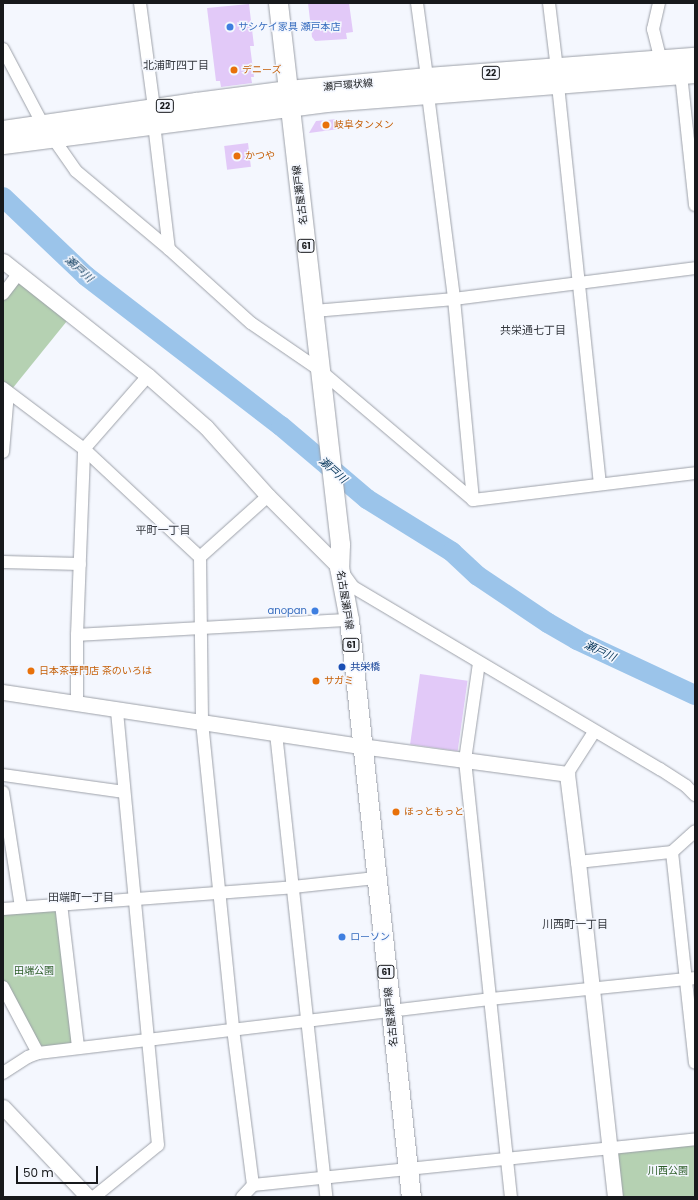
<!DOCTYPE html>
<html>
<head>
<meta charset="utf-8">
<style>
	body { margin:0 }
	#map { position:relative; width:698px; height:1200px; overflow:hidden; background:#f4f7fe; font-family:Poppins,"Noto Sans JP",sans-serif }
	div>[style] { position:absolute }
	[style*='--x'] { left:calc(var(--x)*1px); top:calc(var(--y)*1px); width:calc(var(--w)*1px); rotate:calc(var(--a)*1deg) }
	.green>* { inset:0; background:#b5d1b2 }
	.river>* { height:20px; margin:-10px; padding:0 10px; transform-origin:10px; border-radius:10px; background:#9bc4ea }
	.building>* { inset:0; background:#e2c9f8; transform-origin:0 0 }
	.roads { filter:drop-shadow(0 0 1px #9da1a9) drop-shadow(0 0 1px #9da1a9) }
	.minor>* { height:12px; margin:-6px; padding:0 6px; transform-origin:6px; border-radius:6px; background:#fff }
	.tertiary>* { height:15px; margin:-7.5px; padding:0 7.5px; transform-origin:7.5px; border-radius:7.5px; background:#fff }
	.primary>* { height:19px; margin:-9.5px; padding:0 9.5px; transform-origin:9.5px; border-radius:9.5px; background:#fff }
	.dots>* { width:11px; height:11px; translate:-50% -50%; box-sizing:border-box; border:2px solid #f4f7fe; border-radius:50% }
	span { translate:-50% -50%; white-space:nowrap; text-align:center; line-height:1.15; -webkit-text-stroke:3px #f4f7fe; paint-order:stroke }
	.shield-label span { padding:1px 3px; background:#f4f7fe; border:1px solid; border-radius:3px; -webkit-text-stroke-width:0 }
	.shield-label { font-size:9px; color:#17191c; font-weight:700 }
	.shop-label { font-size:10px; color:#366cbe }
	.left { translate:0 -50%; text-align:left }
	.right { translate:-100% -50%; text-align:right }
	.food-label { font-size:10px; color:#c56008 }
	.street-label { font-size:10px; color:#17191c }
	.transit-label { font-size:10px; color:#164399 }
	.park-label { font-size:10px; color:#2b5c26 }
	.neighbourhood-label { font-size:11px; color:#363a40 }
	.water-label { font-size:11px; color:#053559; font-style:italic }
	.frame { position:absolute; inset:0; border:4px solid #17191c; pointer-events:none }
	.scale { position:absolute; left:16px; top:1166px; width:82px; height:18px; box-sizing:border-box; border:2px solid #17191c; border-top:0; padding-left:5px; font-size:12px; line-height:14px; white-space:nowrap; color:#17191c; -webkit-text-stroke:3px #f4f7fe; paint-order:stroke }
</style>
</head>
<body>
<div id="map">
	<div class="green">
		<div style="clip-path:polygon(20px 278px,71px 316px,12px 389px,3px 382px,3px 300px)"></div>
		<div style="clip-path:polygon(58px 910px,72px 1043px,41px 1048px,3px 979px,3px 914px)"></div>
		<div style="clip-path:polygon(695px 1142px,695px 1197px,620px 1197px,615px 1151px)"></div>
	</div>
	<div class="river">
		<div style="--x:3;--y:197;--w:115;--a:43.6"></div>
		<div style="--x:86;--y:276;--w:246;--a:37.6"></div>
		<div style="--x:281;--y:426;--w:113;--a:40.3"></div>
		<div style="--x:367;--y:499;--w:100;--a:31.9"></div>
		<div style="--x:452;--y:552;--w:35;--a:43"></div>
		<div style="--x:478;--y:576;--w:84;--a:33.9"></div>
		<div style="--x:548;--y:623;--w:34;--a:30"></div>
		<div style="--x:577;--y:640;--w:130;--a:25"></div>
	</div>
	<div class="building">
		<div style="clip-path:polygon(308px 3px,349px 3px,353px 32px,346px 33px,347px 39px,315px 41px,312px 37px)"></div>
		<div style="clip-path:polygon(249px 4px,254px 46px,250px 46px,254px 77px,251px 77px,252px 83px,221px 87px,220px 81px,216px 81px,207px 8px)"></div>
		<div style="clip-path:polygon(338px 119px,339px 129px,309px 133px,316px 121px)"></div>
		<div style="left:248px;top:143px;width:24px;height:24px;rotate:83deg"></div>
		<div style="left:420px;top:674px;width:48px;height:71px;rotate:8deg"></div>
	</div>
	<div class="roads">
		<div class="minor">
			<div style="--x:140;--y:3;--w:106;--a:82.4"></div>
			<div style="--x:154;--y:108;--w:16;--a:90"></div>
			<div style="--x:154;--y:124;--w:126;--a:83.2"></div>
			<div style="--x:417;--y:3;--w:75;--a:82.3"></div>
			<div style="--x:549;--y:3;--w:66;--a:83.1"></div>
			<div style="--x:659;--y:3;--w:27;--a:103"></div>
			<div style="--x:653;--y:29;--w:32;--a:76"></div>
			<div style="--x:3;--y:49;--w:86;--a:62.2"></div>
			<div style="--x:681;--y:74;--w:132;--a:83.9"></div>
			<div style="--x:558;--y:85;--w:401;--a:84"></div>
			<div style="--x:428;--y:95;--w:206;--a:82.7"></div>
			<div style="--x:454;--y:299;--w:202;--a:84.6"></div>
			<div style="--x:53;--y:138;--w:40;--a:55.1"></div>
			<div style="--x:76;--y:171;--w:121;--a:40"></div>
			<div style="--x:169;--y:249;--w:110;--a:42.1"></div>
			<div style="--x:251;--y:323;--w:85;--a:34.4"></div>
			<div style="--x:321;--y:371;--w:199;--a:40.3"></div>
			<div style="--x:473;--y:500;--w:224;--a:-6.9"></div>
			<div style="--x:3;--y:294;--w:25;--a:-53"></div>
			<div style="--x:314;--y:311;--w:141;--a:-4.9"></div>
			<div style="--x:454;--y:299;--w:243;--a:-7.3"></div>
			<div style="--x:3;--y:388;--w:101;--a:37"></div>
			<div style="--x:84;--y:449;--w:158;--a:43"></div>
			<div style="--x:200;--y:557;--w:165;--a:89.3"></div>
			<div style="--x:202;--y:722;--w:309;--a:84.2"></div>
			<div style="--x:233;--y:1029;--w:157;--a:82.7"></div>
			<div style="--x:3;--y:452;--w:60;--a:-85.2"></div>
			<div style="--x:200;--y:557;--w:91;--a:-41.9"></div>
			<div style="--x:3;--y:562;--w:77;--a:1.5"></div>
			<div style="--x:343;--y:573;--w:17;--a:54"></div>
			<div style="--x:353;--y:587;--w:357;--a:30.7"></div>
			<div style="--x:660;--y:769;--w:31;--a:33"></div>
			<div style="--x:686;--y:786;--w:13;--a:45"></div>
			<div style="--x:77;--y:635;--w:272;--a:-3.2"></div>
			<div style="--x:479;--y:663;--w:98;--a:98.2"></div>
			<div style="--x:465;--y:760;--w:439;--a:84"></div>
			<div style="--x:77;--y:703;--w:68;--a:-90"></div>
			<div style="--x:77;--y:635;--w:186;--a:-87.8"></div>
			<div style="--x:84;--y:449;--w:97;--a:-48.8"></div>
			<div style="--x:276;--y:733;--w:467;--a:83.8"></div>
			<div style="--x:567;--y:774;--w:50;--a:-57.3"></div>
			<div style="--x:3;--y:775;--w:122;--a:8"></div>
			<div style="--x:3;--y:792;--w:116;--a:81.1"></div>
			<div style="--x:672;--y:852;--w:212;--a:83.8"></div>
			<div style="--x:578;--y:862;--w:95;--a:-6.1"></div>
			<div style="--x:672;--y:852;--w:31;--a:-42"></div>
			<div style="--x:61;--y:904;--w:144;--a:83.2"></div>
			<div style="--x:3;--y:909;--w:291;--a:-4.3"></div>
			<div style="--x:293;--y:887;--w:83;--a:-6.2"></div>
			<div style="--x:3;--y:987;--w:75;--a:62.1"></div>
			<div style="--x:3;--y:1073;--w:30;--a:-33"></div>
			<div style="--x:28;--y:1057;--w:11;--a:-22"></div>
			<div style="--x:38;--y:1053;--w:455;--a:-6.8"></div>
			<div style="--x:490;--y:999;--w:206;--a:-5.8"></div>
			<div style="--x:94;--y:1197;--w:82;--a:-39.1"></div>
			<div style="--x:158;--y:1145;--w:438;--a:-95.4"></div>
			<div style="--x:242;--y:1197;--w:16;--a:-47"></div>
			<div style="--x:253;--y:1185;--w:444;--a:-5.9"></div>
		</div>
		<div class="tertiary">
			<div style="--x:3;--y:261;--w:185;--a:38.4"></div>
			<div style="--x:148;--y:376;--w:77;--a:41.3"></div>
			<div style="--x:206;--y:427;--w:93;--a:48.1"></div>
			<div style="--x:268;--y:496;--w:100;--a:45"></div>
			<div style="--x:3;--y:692;--w:362;--a:8.6"></div>
			<div style="--x:361;--y:746;--w:208;--a:7.7"></div>
			<div style="--x:567;--y:774;--w:89;--a:82.9"></div>
			<div style="--x:578;--y:862;--w:337;--a:83.7"></div>
			<div style="--x:3;--y:1107;--w:124;--a:46.6"></div>
		</div>
		<div class="primary">
			<div style="--x:278;--y:3;--w:545;--a:83.46"></div>
			<div style="--x:340;--y:544;--w:23;--a:92"></div>
			<div style="--x:339;--y:567;--w:54;--a:79.3"></div>
			<div style="--x:349;--y:620;--w:580;--a:83.87"></div>
			<div style="--x:3;--y:130;--w:195;--a:-8.3"></div>
			<div style="--x:196;--y:102;--w:93;--a:-7.4"></div>
			<div style="--x:288;--y:90;--w:140;--a:-5.3"></div>
			<div style="--x:427;--y:77;--w:269;--a:-4.3"></div>
			<div style="--x:3;--y:144;--w:326;--a:-7.4"></div>
			<div style="--x:326;--y:102;--w:370;--a:-4.5"></div>
		</div>
	</div>
	<div class="dots">
		<div style="left:230px;top:27px;background:#3f7fe0"></div>
		<div style="left:234px;top:70px;background:#e8710a"></div>
		<div style="left:326px;top:125px;background:#e8710a"></div>
		<div style="left:237px;top:156px;background:#e8710a"></div>
		<div style="left:315px;top:611px;background:#3f7fe0"></div>
		<div style="left:342px;top:667px;background:#1a4fb4"></div>
		<div style="left:31px;top:671px;background:#e8710a"></div>
		<div style="left:316px;top:681px;background:#e8710a"></div>
		<div style="left:396px;top:812px;background:#e8710a"></div>
		<div style="left:342px;top:937px;background:#3f7fe0"></div>
	</div>
	<div class="shield-label">
		<span style="left:491px;top:73px">22</span>
		<span style="left:165px;top:106px">22</span>
		<span style="left:306px;top:246px">61</span>
		<span style="left:351px;top:645px">61</span>
		<span style="left:386px;top:972px">61</span>
	</div>
	<div class="shop-label">
		<span class="left" style="left:238px;top:27px">サシケイ家具 瀬戸本店</span>
		<span class="right" style="left:307px;top:611px">anopan</span>
		<span class="left" style="left:350px;top:937px">ローソン</span>
	</div>
	<div class="food-label">
		<span class="left" style="left:242px;top:70px">デニーズ</span>
		<span class="left" style="left:334px;top:125px">岐阜タンメン</span>
		<span class="left" style="left:245px;top:156px">かつや</span>
		<span class="left" style="left:39px;top:671px">日本茶専門店 茶のいろは</span>
		<span class="left" style="left:324px;top:681px">サガミ</span>
		<span class="left" style="left:404px;top:812px">ほっともっと</span>
	</div>
	<div class="street-label">
		<span style="left:348px;top:85px;rotate:-5deg">瀬戸環状線</span>
		<span style="left:300px;top:195px;rotate:-97deg">名古屋瀬戸線</span>
		<span style="left:345px;top:600px;rotate:81deg">名古屋瀬戸線</span>
		<span style="left:391px;top:1017px;rotate:-96deg">名古屋瀬戸線</span>
	</div>
	<div class="transit-label">
		<span class="left" style="left:350px;top:667px">共栄橋</span>
	</div>
	<div class="park-label">
		<span style="left:34px;top:971px">田端公園</span>
		<span style="left:668px;top:1171px">川西公園</span>
	</div>
	<div class="neighbourhood-label">
		<span style="left:176px;top:65px">北浦町四丁目</span>
		<span style="left:533px;top:330px">共栄通七丁目</span>
		<span style="left:163px;top:530px">平町一丁目</span>
		<span style="left:81px;top:897px">田端町一丁目</span>
		<span style="left:575px;top:924px">川西町一丁目</span>
	</div>
	<div class="water-label">
		<span style="left:79px;top:269px;rotate:42deg">瀬戸川</span>
		<span style="left:333px;top:470px;rotate:41deg">瀬戸川</span>
		<span style="left:600px;top:651px;rotate:25deg">瀬戸川</span>
	</div>
	<div class="frame"></div>
	<div class="scale">50 m</div>
</div>
</body>
</html>
